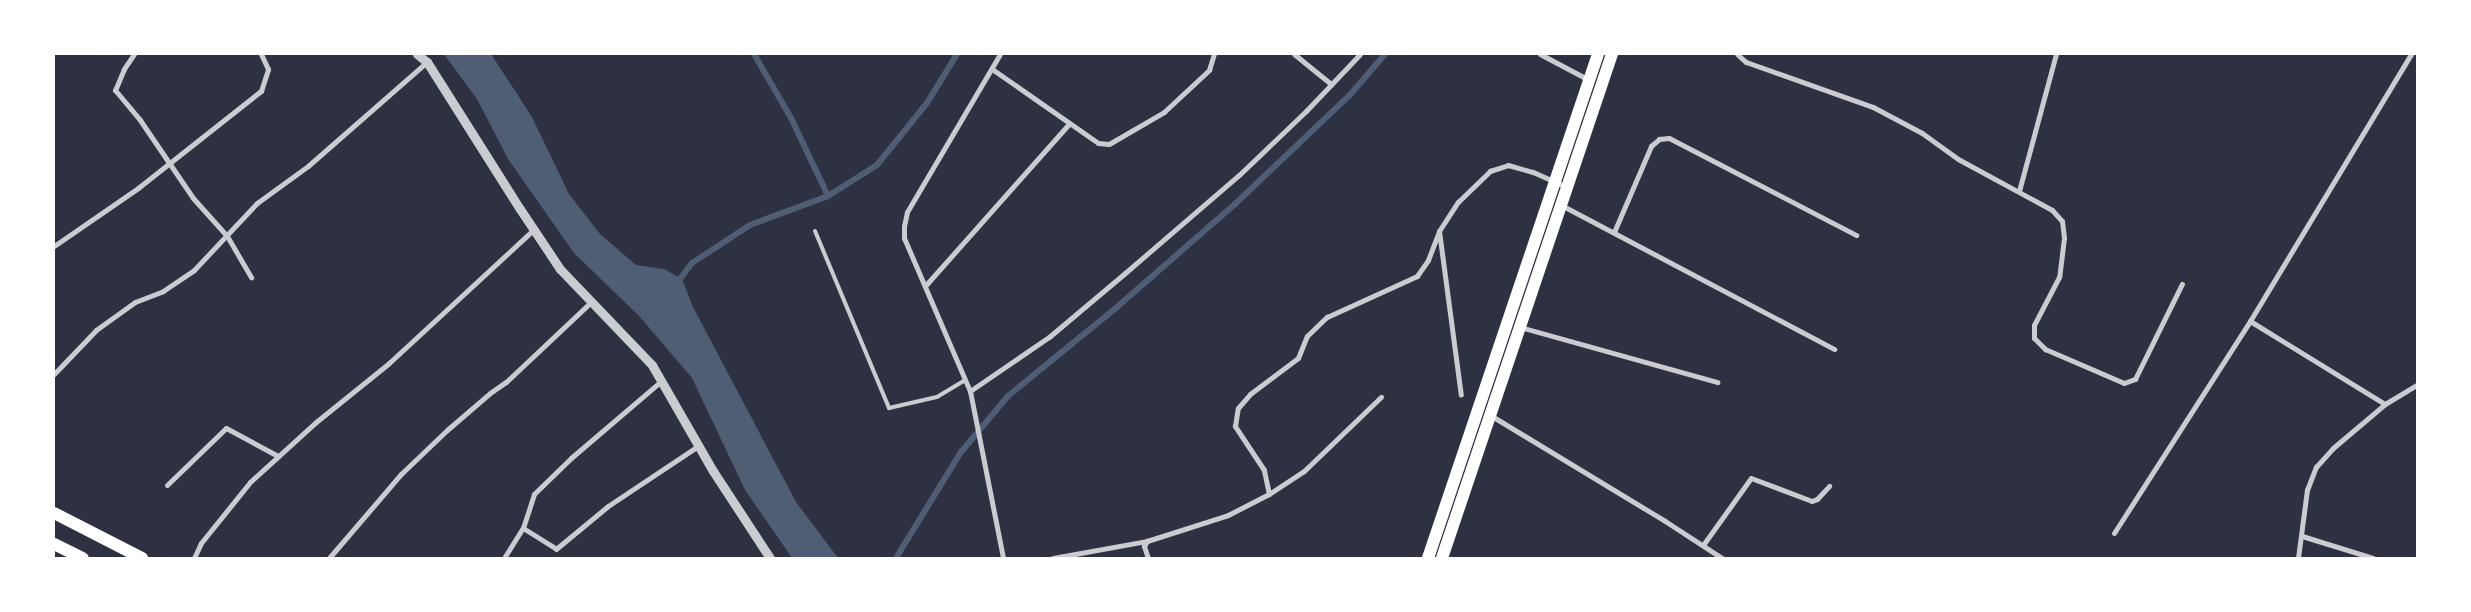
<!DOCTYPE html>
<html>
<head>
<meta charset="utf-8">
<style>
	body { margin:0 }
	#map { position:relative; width:2471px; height:612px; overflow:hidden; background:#2d3142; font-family:Lato,sans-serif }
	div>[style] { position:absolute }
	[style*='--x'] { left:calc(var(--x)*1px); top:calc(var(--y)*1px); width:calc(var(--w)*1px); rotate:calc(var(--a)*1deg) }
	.water>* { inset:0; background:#4f5d75 }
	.stream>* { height:6px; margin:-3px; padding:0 3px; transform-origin:3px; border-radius:3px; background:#4f5d75 }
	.service>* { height:4px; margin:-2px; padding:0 2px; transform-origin:2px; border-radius:2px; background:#caccd0 }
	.minor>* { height:5px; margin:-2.5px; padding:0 2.5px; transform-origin:2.5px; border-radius:2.5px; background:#caccd0 }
	.tertiary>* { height:9px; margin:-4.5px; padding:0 4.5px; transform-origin:4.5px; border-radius:4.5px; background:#caccd0 }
	.primary>* { height:12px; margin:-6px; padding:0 6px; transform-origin:6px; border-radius:6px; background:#fff }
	span { translate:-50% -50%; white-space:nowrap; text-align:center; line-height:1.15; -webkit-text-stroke:5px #fff; paint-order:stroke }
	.frame { position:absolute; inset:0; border:55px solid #fff; pointer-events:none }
</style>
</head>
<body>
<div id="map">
	<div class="water">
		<div style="clip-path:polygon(444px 54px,491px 54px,532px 117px,569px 194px,600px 234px,636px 265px,664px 269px,682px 279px,693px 307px,796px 502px,838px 558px,792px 558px,745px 490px,692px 378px,640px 317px,574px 253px,508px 159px,477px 99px)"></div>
	</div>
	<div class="stream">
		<div style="--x:754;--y:54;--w:74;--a:60"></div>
		<div style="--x:791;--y:118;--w:86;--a:64.6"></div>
		<div style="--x:677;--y:283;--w:25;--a:-53"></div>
		<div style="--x:692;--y:263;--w:69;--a:-33.2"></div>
		<div style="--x:750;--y:225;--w:83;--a:-20.4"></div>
		<div style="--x:828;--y:196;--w:58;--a:-32.3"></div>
		<div style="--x:877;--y:165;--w:80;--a:-51.1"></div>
		<div style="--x:927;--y:103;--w:57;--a:-58.5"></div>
		<div style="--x:896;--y:558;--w:124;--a:-58.5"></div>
		<div style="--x:961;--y:452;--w:73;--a:-50"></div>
		<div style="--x:1008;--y:396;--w:141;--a:-39.2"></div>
		<div style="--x:1117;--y:307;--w:157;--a:-41.1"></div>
		<div style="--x:1235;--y:204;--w:157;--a:-43.5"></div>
		<div style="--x:1349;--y:96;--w:55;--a:-49.4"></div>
	</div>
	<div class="service">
		<div style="--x:815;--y:231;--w:192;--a:67.3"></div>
		<div style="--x:889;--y:408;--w:49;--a:-12.9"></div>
		<div style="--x:937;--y:397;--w:33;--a:-31"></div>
	</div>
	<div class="minor">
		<div style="--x:134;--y:54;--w:18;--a:124"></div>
		<div style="--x:124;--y:69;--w:23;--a:113"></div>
		<div style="--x:115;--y:90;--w:39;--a:50"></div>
		<div style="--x:140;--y:120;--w:94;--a:55.8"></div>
		<div style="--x:193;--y:198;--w:51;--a:48.2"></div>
		<div style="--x:227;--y:236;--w:48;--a:59.7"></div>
		<div style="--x:1000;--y:54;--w:183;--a:120.5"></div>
		<div style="--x:907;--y:212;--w:14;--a:102"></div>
		<div style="--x:904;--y:226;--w:12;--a:90"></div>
		<div style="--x:904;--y:238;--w:167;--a:66.7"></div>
		<div style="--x:970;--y:391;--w:170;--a:78.8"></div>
		<div style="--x:1294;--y:54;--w:48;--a:39"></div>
		<div style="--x:1540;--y:54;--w:55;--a:28"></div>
		<div style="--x:1737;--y:54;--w:12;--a:42"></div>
		<div style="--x:1746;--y:62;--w:135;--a:19.5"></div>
		<div style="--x:1873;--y:107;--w:55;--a:28"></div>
		<div style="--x:1922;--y:133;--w:44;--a:35.8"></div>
		<div style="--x:1958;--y:159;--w:107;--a:28.5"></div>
		<div style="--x:2052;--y:210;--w:15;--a:48"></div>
		<div style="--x:2062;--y:221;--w:17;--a:83"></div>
		<div style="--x:2064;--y:238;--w:39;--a:97"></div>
		<div style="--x:2059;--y:277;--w:54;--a:117.5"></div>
		<div style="--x:2034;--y:325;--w:13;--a:90"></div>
		<div style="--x:2034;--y:338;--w:16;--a:45"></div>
		<div style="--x:2045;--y:349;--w:86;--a:23.3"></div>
		<div style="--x:2124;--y:383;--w:12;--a:-20"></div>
		<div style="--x:2135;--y:379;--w:106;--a:-63.7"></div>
		<div style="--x:992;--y:69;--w:129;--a:34.9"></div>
		<div style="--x:1098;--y:143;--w:11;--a:5"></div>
		<div style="--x:1109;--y:144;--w:64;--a:-30.2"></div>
		<div style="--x:1164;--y:112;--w:62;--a:-43"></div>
		<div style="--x:1209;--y:70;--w:17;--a:-73"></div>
		<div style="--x:2019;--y:191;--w:142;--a:-74.9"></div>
		<div style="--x:1561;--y:205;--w:309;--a:27.8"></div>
		<div style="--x:1439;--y:231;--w:165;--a:82.4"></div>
		<div style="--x:1614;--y:232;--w:94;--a:-66.7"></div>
		<div style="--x:1651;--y:146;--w:11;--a:-41"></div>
		<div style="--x:1659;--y:139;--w:10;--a:-6"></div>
		<div style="--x:1669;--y:138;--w:211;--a:27.4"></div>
		<div style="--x:54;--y:246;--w:102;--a:-34.6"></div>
		<div style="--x:138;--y:188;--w:157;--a:-38.3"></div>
		<div style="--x:261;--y:91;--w:23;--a:-72"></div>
		<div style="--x:268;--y:69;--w:17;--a:-115"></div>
		<div style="--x:925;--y:286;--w:217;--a:-48.4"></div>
		<div style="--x:2250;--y:321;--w:158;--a:31.6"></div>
		<div style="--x:1520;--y:327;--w:205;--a:15.6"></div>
		<div style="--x:54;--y:374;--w:61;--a:-46.3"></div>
		<div style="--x:96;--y:330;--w:48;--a:-35.7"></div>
		<div style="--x:135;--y:302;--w:30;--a:-21"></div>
		<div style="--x:163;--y:291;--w:37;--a:-34"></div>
		<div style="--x:194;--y:270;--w:92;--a:-46.8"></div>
		<div style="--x:257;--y:203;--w:63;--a:-36"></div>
		<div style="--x:308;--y:166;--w:158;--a:-41.2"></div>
		<div style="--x:970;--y:391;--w:96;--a:-34.4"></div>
		<div style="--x:1049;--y:337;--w:99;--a:-40.1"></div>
		<div style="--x:1125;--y:273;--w:150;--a:-40.7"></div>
		<div style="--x:1239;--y:175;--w:93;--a:-43.7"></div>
		<div style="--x:1306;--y:111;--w:79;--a:-46.5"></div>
		<div style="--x:1490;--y:415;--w:205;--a:31.2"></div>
		<div style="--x:1665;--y:521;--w:68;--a:33"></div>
		<div style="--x:167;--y:485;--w:82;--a:-44"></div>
		<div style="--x:226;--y:428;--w:59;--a:28.3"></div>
		<div style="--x:1269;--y:494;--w:42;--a:-33.3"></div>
		<div style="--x:1304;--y:471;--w:107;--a:-43.9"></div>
		<div style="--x:523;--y:528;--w:39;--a:32"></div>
		<div style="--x:556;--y:549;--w:67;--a:-39.6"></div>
		<div style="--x:608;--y:506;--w:108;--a:-33.7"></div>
		<div style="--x:2114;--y:533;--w:252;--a:-57.3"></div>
		<div style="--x:2250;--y:321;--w:312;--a:-58.9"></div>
		<div style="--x:2302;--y:536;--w:74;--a:17.2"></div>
		<div style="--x:1147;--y:541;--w:6;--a:121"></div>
		<div style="--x:1144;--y:546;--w:13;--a:72"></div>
		<div style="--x:1703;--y:545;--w:82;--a:-54.4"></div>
		<div style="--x:1751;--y:478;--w:65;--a:20.7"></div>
		<div style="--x:1812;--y:501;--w:5;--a:-22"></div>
		<div style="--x:1817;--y:499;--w:18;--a:-47"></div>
		<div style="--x:194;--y:558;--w:17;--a:-65"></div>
		<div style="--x:201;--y:543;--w:78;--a:-51.2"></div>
		<div style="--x:250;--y:482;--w:89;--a:-42.3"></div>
		<div style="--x:316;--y:422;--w:94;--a:-38.9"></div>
		<div style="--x:389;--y:363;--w:197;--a:-42.7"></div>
		<div style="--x:329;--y:558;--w:111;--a:-49.4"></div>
		<div style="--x:401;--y:474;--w:64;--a:-43.7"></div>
		<div style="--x:447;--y:430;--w:57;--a:-40.7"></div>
		<div style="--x:490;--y:393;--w:19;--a:-35"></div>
		<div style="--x:506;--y:382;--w:118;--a:-43.3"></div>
		<div style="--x:504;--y:558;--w:36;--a:-58"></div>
		<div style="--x:523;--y:528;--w:36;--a:-72"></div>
		<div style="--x:534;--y:494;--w:52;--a:-44.2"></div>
		<div style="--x:571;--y:458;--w:118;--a:-40.5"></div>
		<div style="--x:1053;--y:558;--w:96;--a:-10.3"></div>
		<div style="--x:1147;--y:541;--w:85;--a:-17.8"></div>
		<div style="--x:1228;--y:515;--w:46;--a:-27.1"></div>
		<div style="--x:1269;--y:494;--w:25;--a:-102"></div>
		<div style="--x:1264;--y:470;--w:53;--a:-123.4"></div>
		<div style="--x:1235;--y:426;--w:18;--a:-81"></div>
		<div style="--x:1238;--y:408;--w:18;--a:-49"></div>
		<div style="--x:1250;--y:394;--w:60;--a:-36.9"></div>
		<div style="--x:1298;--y:358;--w:24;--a:-68"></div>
		<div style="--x:1307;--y:336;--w:28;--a:-44"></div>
		<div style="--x:1327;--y:317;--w:99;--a:-24.5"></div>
		<div style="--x:1417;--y:276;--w:19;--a:-55"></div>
		<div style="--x:1428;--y:260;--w:31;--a:-69"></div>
		<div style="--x:1439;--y:231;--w:35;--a:-57"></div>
		<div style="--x:1458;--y:202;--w:45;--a:-44.1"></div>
		<div style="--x:1490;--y:171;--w:19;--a:-18"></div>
		<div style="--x:1508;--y:165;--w:26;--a:16"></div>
		<div style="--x:1533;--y:172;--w:37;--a:24"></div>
		<div style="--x:2298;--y:558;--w:69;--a:-82.5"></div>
		<div style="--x:2307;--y:490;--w:25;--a:-69"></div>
		<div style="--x:2316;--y:467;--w:25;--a:-48"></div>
		<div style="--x:2333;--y:448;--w:68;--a:-40.2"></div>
		<div style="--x:2385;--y:404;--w:37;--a:-31"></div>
	</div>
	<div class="tertiary">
		<div style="--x:417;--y:54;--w:13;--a:39"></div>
		<div style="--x:427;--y:62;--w:174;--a:57.7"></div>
		<div style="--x:520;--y:209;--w:72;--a:56.3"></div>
		<div style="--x:560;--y:269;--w:133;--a:46.2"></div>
		<div style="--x:652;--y:365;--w:122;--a:60.1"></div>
		<div style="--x:713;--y:471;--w:104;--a:56.8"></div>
	</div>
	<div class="primary">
		<div style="--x:54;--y:513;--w:99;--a:27.1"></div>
		<div style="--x:54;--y:544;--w:32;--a:26"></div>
		<div style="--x:1428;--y:558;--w:532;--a:-71.36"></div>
		<div style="--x:1442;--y:558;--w:532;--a:-71.36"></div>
	</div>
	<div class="frame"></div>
</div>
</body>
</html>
